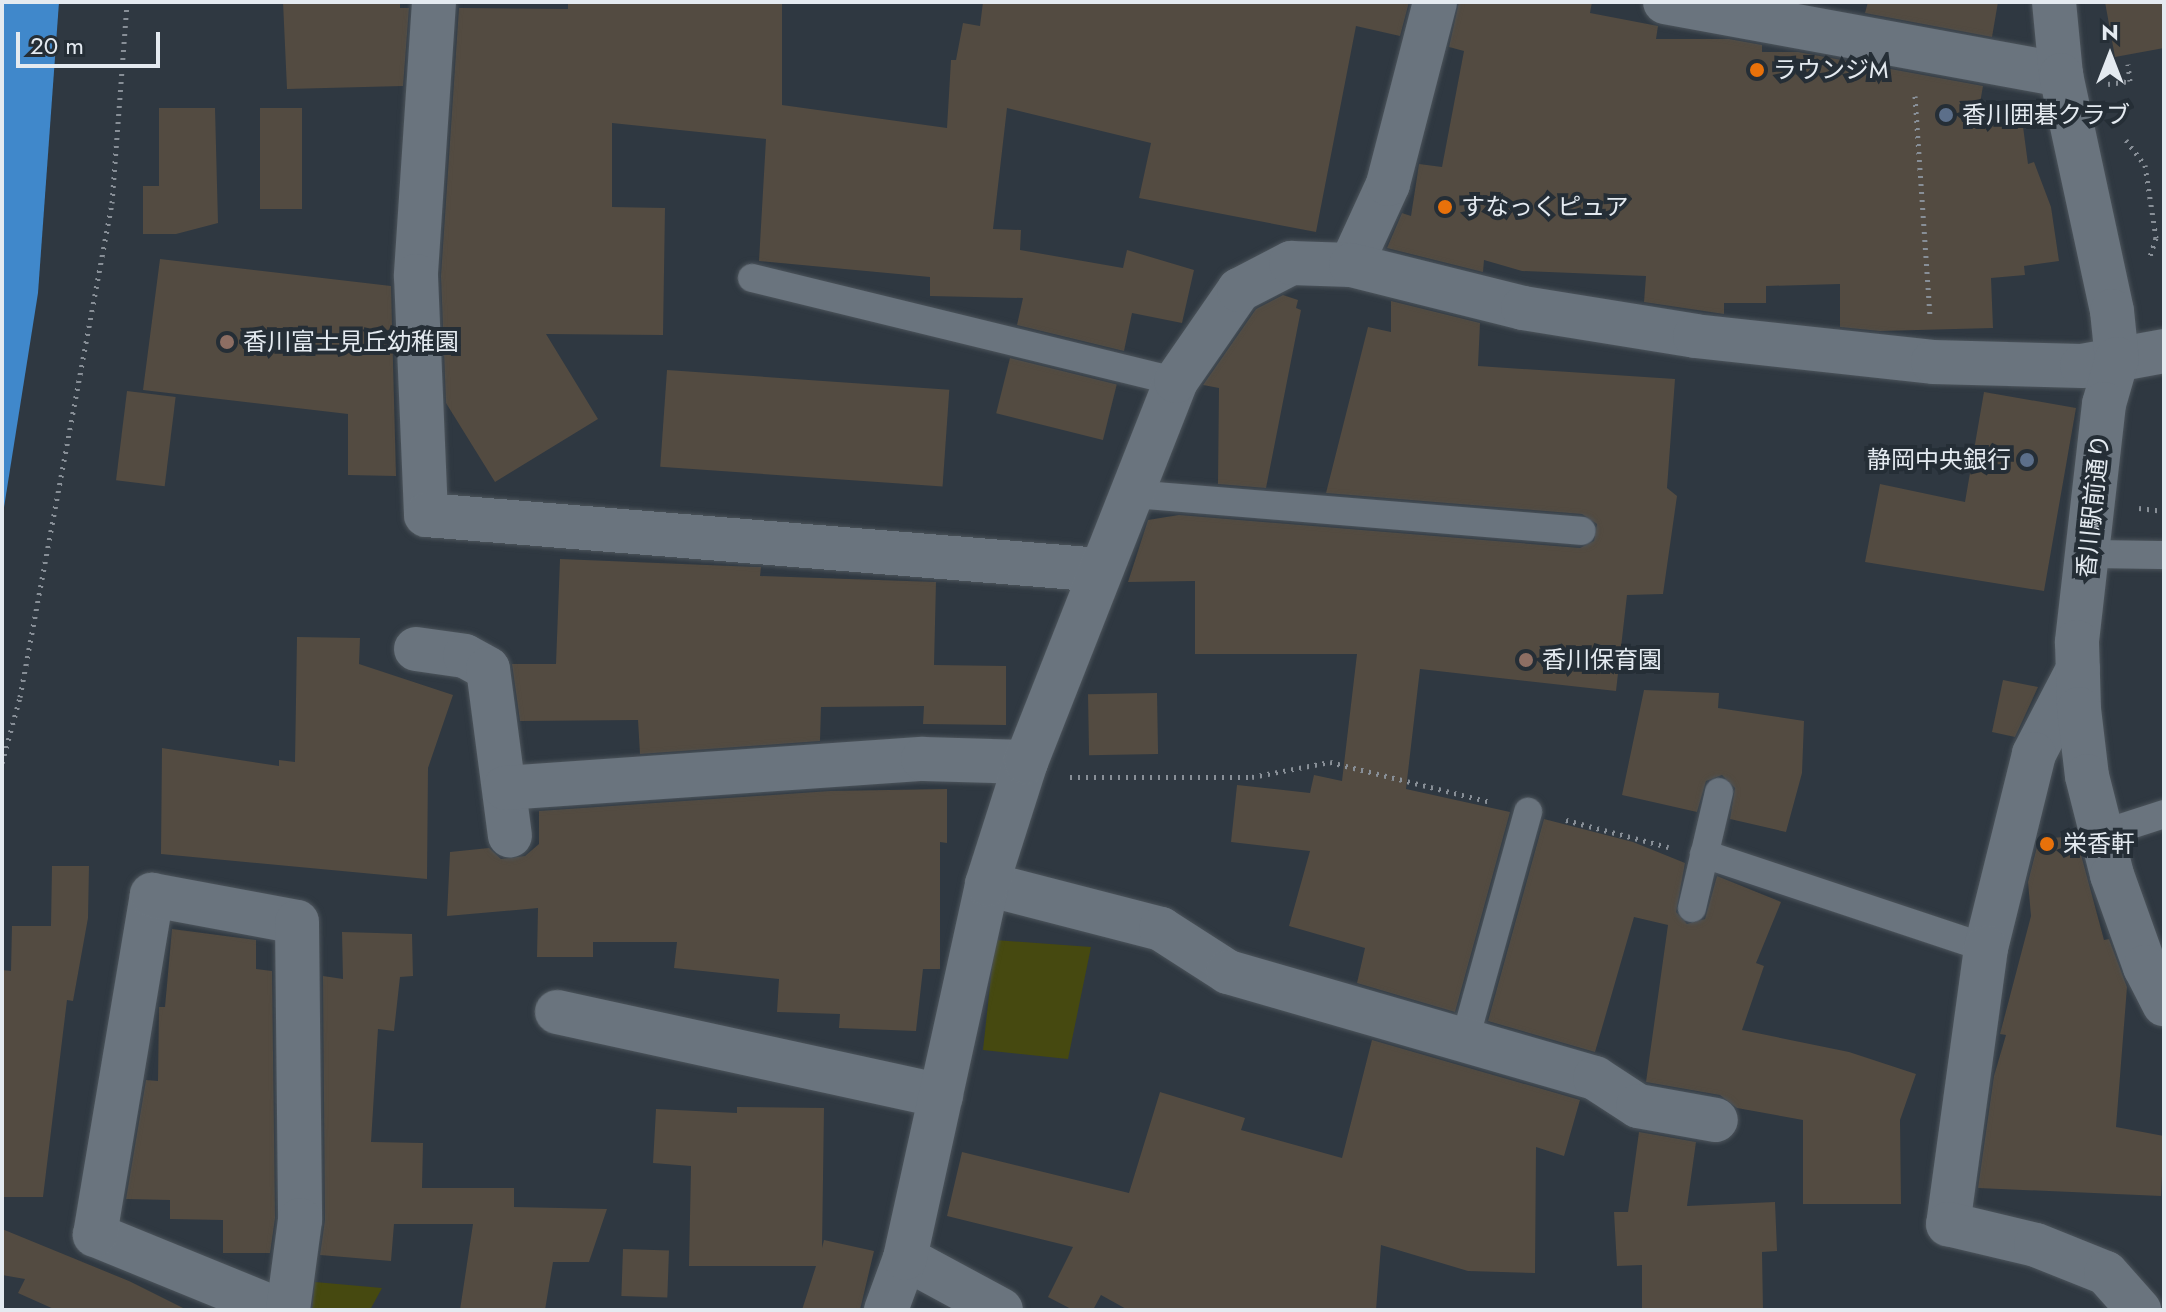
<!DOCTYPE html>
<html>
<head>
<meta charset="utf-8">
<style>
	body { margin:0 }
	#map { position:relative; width:2166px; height:1312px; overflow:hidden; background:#2f3841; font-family:Jost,"Noto Sans JP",sans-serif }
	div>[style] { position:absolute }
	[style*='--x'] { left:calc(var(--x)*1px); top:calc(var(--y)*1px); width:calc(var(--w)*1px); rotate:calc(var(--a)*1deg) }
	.green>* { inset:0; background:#464910 }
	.water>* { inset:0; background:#4088cb }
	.building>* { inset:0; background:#534b41; transform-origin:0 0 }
	.path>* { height:5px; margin-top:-2.5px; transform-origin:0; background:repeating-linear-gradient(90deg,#888f97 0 2px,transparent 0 8px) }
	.roads { filter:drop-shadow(0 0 2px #4c545b) drop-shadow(0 0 2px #4c545b) }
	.lane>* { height:28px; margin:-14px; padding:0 14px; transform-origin:14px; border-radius:14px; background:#6a747e }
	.street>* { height:44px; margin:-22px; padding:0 22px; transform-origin:22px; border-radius:22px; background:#6a747e }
	.secondary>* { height:44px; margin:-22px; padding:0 22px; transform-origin:22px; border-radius:22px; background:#6a747e }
	.dots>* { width:22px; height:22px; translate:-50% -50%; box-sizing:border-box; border:4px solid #252e36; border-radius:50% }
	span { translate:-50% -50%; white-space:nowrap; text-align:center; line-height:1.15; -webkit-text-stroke:8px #252e36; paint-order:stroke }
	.poi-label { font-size:24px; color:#e4eaf0 }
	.left { translate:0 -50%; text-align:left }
	.right { translate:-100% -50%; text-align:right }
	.street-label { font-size:24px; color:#e4eaf0 }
	.frame { position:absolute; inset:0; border:4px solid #e4eaf0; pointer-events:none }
	.north { position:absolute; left:2070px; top:16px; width:80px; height:80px; -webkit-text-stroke:6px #252e36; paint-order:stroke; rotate:0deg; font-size:22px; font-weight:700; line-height:32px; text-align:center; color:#e4eaf0 }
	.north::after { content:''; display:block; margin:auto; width:28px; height:36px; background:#e4eaf0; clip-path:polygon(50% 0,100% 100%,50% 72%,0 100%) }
	.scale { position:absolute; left:16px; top:32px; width:144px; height:36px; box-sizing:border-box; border:4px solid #e4eaf0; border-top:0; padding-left:10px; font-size:24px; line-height:28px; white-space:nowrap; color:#e4eaf0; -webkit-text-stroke:6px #252e36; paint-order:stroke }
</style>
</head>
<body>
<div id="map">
	<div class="green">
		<div style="clip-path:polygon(995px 940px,1091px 947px,1068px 1059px,983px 1050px)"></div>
		<div style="clip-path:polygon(315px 1282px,382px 1288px,370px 1310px,312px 1310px)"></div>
	</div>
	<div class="water">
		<div style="clip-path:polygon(2px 2px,59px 2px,38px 293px,2px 520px)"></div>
	</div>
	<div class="building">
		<div style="clip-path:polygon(283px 2px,400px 2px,400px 8px,409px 8px,403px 86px,287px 89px)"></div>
		<div style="clip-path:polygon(568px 2px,782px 2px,782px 105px,947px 128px,951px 60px,956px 60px,963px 23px,980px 26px,983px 2px,1409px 2px,1400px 36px,1356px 26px,1316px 232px,1139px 198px,1151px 143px,1007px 108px,993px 229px,1021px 230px,1020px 250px,1123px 268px,1127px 250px,1194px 270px,1182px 323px,1132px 313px,1124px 351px,1017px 325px,1023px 298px,930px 296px,930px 277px,759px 261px,766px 139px,612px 123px,612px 207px,665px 208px,663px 335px,546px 334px,598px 419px,495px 482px,446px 403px,441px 276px,459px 8px,568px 9px)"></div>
		<div style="clip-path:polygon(1459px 2px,1592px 2px,1590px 13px,1658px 26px,1656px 39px,1729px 39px,1762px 45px,1762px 52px,1798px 52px,1983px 86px,1979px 109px,2020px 104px,2028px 164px,2034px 162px,2051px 207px,2059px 261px,2024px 266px,2025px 275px,1991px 278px,1993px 328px,1880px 331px,1840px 327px,1840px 284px,1766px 286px,1766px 303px,1724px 303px,1724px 314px,1644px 302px,1646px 276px,1522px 271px,1484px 260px,1483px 272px,1387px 248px,1402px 213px,1411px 216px,1419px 164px,1442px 167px,1464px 51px,1449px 47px)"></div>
		<div style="clip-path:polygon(1868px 2px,1998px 2px,1992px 37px,1865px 13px)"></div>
		<div style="clip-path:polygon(2105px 2px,2164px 2px,2164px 48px,2115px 57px)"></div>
		<div style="clip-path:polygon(159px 108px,215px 108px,218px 223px,176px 234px,143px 234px,143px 186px,159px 186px)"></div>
		<div style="left:260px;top:108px;width:42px;height:101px"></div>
		<div style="clip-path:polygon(160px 259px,391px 286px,396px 476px,348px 475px,348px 414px,143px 390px)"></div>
		<div style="clip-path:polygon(1283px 295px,1298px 300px,1296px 308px,1301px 310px,1266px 488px,1218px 484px,1219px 388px,1203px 385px,1256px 309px)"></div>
		<div style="clip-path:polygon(1391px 301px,1480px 323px,1478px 366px,1675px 379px,1667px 488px,1677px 496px,1663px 594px,1627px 595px,1616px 691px,1420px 669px,1406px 789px,1510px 812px,1455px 1012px,1357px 983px,1365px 948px,1289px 926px,1310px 851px,1231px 842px,1237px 785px,1310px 793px,1314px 775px,1342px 781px,1357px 654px,1195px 654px,1195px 581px,1128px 582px,1148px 520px,1179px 515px,1580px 548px,1594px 541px,1597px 524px,1582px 514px,1326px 493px,1368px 327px,1391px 332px)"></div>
		<div style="left:1010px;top:358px;width:110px;height:57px;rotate:14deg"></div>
		<div style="left:667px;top:370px;width:283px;height:97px;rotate:4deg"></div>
		<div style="left:127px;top:391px;width:49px;height:90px;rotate:7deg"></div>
		<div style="clip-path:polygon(1984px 392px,2076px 408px,2044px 591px,1865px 562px,1880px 484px,1965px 502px)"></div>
		<div style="clip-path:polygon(560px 559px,756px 567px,761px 567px,760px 576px,936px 582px,934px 665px,1006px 666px,1006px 725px,923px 724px,924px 706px,821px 707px,820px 741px,640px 754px,638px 720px,520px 721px,512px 664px,556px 664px)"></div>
		<div style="clip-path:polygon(297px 637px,360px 638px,359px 664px,453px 695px,428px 768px,427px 879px,161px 854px,162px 748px,279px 766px,279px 760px,295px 762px)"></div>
		<div style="clip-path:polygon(2003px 680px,2038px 687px,2015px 737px,1992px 732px)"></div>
		<div style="clip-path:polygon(1644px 690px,1719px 693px,1718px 708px,1804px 721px,1802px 773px,1786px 832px,1730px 819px,1735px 788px,1722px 775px,1706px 781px,1697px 812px,1622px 795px)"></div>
		<div style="left:1157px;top:693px;width:61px;height:69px;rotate:89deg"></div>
		<div style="clip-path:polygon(947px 789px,947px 843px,940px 842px,940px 969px,923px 969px,916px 1031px,839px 1028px,840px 1014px,777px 1012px,779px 979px,674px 968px,677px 942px,593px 942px,593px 957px,537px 957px,538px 908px,447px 916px,450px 852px,489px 848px,501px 859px,525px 856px,539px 844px,539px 811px,830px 791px)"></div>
		<div style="clip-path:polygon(1544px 819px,1633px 842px,1685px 863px,1676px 912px,1687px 924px,1705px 919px,1717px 876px,1781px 902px,1756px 963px,1764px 966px,1742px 1030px,1849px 1052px,1916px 1074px,1900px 1120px,1901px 1204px,1803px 1204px,1803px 1120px,1737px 1108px,1720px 1095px,1646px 1082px,1668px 925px,1634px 917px,1595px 1052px,1488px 1021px)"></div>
		<div style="clip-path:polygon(2076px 836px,2104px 940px,2109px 939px,2127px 987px,2116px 1127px,2164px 1136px,2161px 1196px,1978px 1188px,1994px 1076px,2006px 1035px,2000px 1034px,2031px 916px,2028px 882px,2039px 839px)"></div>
		<div style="clip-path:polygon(52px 866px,89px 866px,88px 918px,73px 1001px,67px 1000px,43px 1197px,2px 1197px,2px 970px,11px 971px,12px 926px,51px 926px)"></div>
		<div style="clip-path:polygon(172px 929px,256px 940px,256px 969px,272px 971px,275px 1218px,270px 1253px,223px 1253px,223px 1220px,170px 1219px,170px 1200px,126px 1199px,146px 1080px,158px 1081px,159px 1007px,165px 1007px)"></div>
		<div style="clip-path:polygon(342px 932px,412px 934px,413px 976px,400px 977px,394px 1031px,378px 1029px,371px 1142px,423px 1143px,422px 1188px,514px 1188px,514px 1207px,607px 1209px,589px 1262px,553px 1262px,545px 1310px,460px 1310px,473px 1224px,394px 1224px,391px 1261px,320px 1255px,325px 1220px,323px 976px,343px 979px)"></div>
		<div style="clip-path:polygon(1372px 1040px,1580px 1100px,1564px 1156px,1536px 1147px,1535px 1273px,1468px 1271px,1381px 1245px,1376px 1310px,1128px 1310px,1101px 1295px,1093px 1310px,1073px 1310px,1048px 1297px,1073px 1247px,947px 1216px,962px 1152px,1129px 1193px,1160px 1092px,1245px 1118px,1241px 1130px,1342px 1158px)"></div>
		<div style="clip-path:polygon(737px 1107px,824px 1108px,822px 1248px,824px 1240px,874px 1251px,860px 1310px,802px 1310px,816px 1266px,689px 1266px,691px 1166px,653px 1163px,656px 1109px,737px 1113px)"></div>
		<div style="clip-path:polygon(1639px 1132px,1696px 1142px,1687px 1206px,1775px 1202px,1777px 1251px,1762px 1252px,1763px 1310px,1642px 1310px,1642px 1265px,1617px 1266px,1614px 1212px,1628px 1212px)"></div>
		<div style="clip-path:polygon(2px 1229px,129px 1281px,187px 1310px,56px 1310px,18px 1293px,25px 1279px,2px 1275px)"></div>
		<div style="left:623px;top:1249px;width:46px;height:47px;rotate:2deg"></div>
	</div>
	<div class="path">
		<div style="--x:2108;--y:84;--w:22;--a:-8"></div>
		<div style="--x:2130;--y:81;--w:17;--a:-97"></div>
		<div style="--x:1915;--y:96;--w:223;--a:86.1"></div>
		<div style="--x:2126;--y:140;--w:31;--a:53"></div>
		<div style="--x:2145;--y:165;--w:74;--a:81.4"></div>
		<div style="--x:2156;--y:238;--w:20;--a:108"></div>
		<div style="--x:2139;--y:508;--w:25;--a:7"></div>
		<div style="--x:2;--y:763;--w:68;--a:-74.7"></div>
		<div style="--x:20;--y:697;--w:502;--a:-79.45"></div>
		<div style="--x:112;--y:203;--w:202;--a:-85.7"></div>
		<div style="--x:1070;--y:777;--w:182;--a:0"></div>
		<div style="--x:1252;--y:777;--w:79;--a:-10.9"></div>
		<div style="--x:1330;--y:762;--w:165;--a:14"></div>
		<div style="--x:1566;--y:820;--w:106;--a:14.8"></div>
	</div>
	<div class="roads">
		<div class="lane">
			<div style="--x:752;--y:278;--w:436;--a:13.7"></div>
			<div style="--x:1133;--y:494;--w:450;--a:4.7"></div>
			<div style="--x:2089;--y:554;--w:75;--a:0.8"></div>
			<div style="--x:2102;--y:834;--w:65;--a:-17.9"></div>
			<div style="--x:1704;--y:854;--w:297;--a:18.4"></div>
			<div style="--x:1692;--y:908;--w:119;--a:-76.9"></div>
			<div style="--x:1464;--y:1043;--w:240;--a:-74.5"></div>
		</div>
		<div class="street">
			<div style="--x:434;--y:2;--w:275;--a:93.8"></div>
			<div style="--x:416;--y:276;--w:239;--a:87.6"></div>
			<div style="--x:426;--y:515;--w:677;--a:4.66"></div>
			<div style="--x:1665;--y:2;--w:403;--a:10.4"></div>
			<div style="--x:1351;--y:265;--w:89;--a:-65.4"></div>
			<div style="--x:1388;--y:184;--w:188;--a:-75.5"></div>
			<div style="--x:416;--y:649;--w:49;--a:8.1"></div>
			<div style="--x:465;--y:656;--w:26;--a:29"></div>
			<div style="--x:488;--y:669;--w:168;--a:82.5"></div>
			<div style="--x:2078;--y:669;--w:96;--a:117.4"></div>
			<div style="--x:2034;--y:754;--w:200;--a:103.9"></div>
			<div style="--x:1986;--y:948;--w:279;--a:97.8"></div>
			<div style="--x:1948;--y:1224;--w:90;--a:13.4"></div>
			<div style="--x:2036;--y:1245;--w:75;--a:21.8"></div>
			<div style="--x:2106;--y:1273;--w:50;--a:48.3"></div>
			<div style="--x:505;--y:788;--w:419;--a:-4"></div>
			<div style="--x:923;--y:759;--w:103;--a:1.7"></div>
			<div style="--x:987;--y:884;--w:180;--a:14.5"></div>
			<div style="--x:1161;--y:929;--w:80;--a:32.7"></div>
			<div style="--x:1228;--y:972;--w:382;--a:16.1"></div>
			<div style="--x:1595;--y:1078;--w:51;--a:33.1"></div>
			<div style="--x:1638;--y:1106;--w:79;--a:10.2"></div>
			<div style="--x:557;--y:1012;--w:393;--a:12.3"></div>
			<div style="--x:905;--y:1258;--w:109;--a:28.4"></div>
			<div style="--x:279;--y:1310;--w:199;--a:-157.8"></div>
			<div style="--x:95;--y:1235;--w:345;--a:-80.5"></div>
			<div style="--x:152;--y:895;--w:147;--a:10.5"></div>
			<div style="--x:297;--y:922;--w:298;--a:89.4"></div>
			<div style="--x:300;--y:1220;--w:91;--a:97.6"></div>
			<div style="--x:886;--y:1310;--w:55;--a:-69.9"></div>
			<div style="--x:905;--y:1258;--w:383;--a:-77.6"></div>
			<div style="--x:987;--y:884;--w:128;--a:-72.3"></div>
			<div style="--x:1026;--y:762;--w:409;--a:-68.5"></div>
			<div style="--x:1176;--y:381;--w:111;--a:-55.3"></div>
			<div style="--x:1239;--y:290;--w:59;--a:-27.4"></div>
			<div style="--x:1291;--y:263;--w:60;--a:1.9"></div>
			<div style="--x:1351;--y:265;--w:177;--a:14"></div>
			<div style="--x:1523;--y:308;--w:174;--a:9.2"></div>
			<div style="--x:1695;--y:336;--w:239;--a:6.2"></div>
			<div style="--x:1933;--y:362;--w:149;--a:1.5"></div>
			<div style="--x:2082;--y:366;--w:83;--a:-10.4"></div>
		</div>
		<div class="secondary">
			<div style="--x:2054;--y:2;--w:73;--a:84.5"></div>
			<div style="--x:2061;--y:75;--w:241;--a:77.8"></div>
			<div style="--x:2112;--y:311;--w:48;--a:84.1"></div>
			<div style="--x:2117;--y:359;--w:47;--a:106.1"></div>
			<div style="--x:2104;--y:404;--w:240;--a:96.5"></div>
			<div style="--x:2077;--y:642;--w:67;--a:88.3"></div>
			<div style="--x:2079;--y:709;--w:67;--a:83.2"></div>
			<div style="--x:2087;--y:776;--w:102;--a:75.8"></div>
			<div style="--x:2112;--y:875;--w:98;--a:70.3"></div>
			<div style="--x:2145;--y:967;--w:42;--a:62.8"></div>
		</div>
	</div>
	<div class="dots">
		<div style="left:1757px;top:70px;background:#e8710a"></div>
		<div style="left:1946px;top:115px;background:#5c6f8a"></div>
		<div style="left:1445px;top:207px;background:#e8710a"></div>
		<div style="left:227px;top:342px;background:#8d6e63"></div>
		<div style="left:2027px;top:460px;background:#5c6f8a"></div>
		<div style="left:1526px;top:660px;background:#8d6e63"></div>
		<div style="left:2047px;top:844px;background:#e8710a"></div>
	</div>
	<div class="poi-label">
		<span class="left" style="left:1773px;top:70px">ラウンジM</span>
		<span class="left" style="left:1962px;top:115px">香川囲碁クラブ</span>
		<span class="left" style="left:1461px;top:207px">すなっくピュア</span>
		<span class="left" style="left:243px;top:342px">香川富士見丘幼稚園</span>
		<span class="right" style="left:2011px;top:460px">静岡中央銀行</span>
		<span class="left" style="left:1542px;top:660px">香川保育園</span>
		<span class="left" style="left:2063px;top:844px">栄香軒</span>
	</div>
	<div class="street-label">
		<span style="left:2093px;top:506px;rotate:-84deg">香川駅前通り</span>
	</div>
	<div class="frame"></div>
	<div class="north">N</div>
	<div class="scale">20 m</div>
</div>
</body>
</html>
